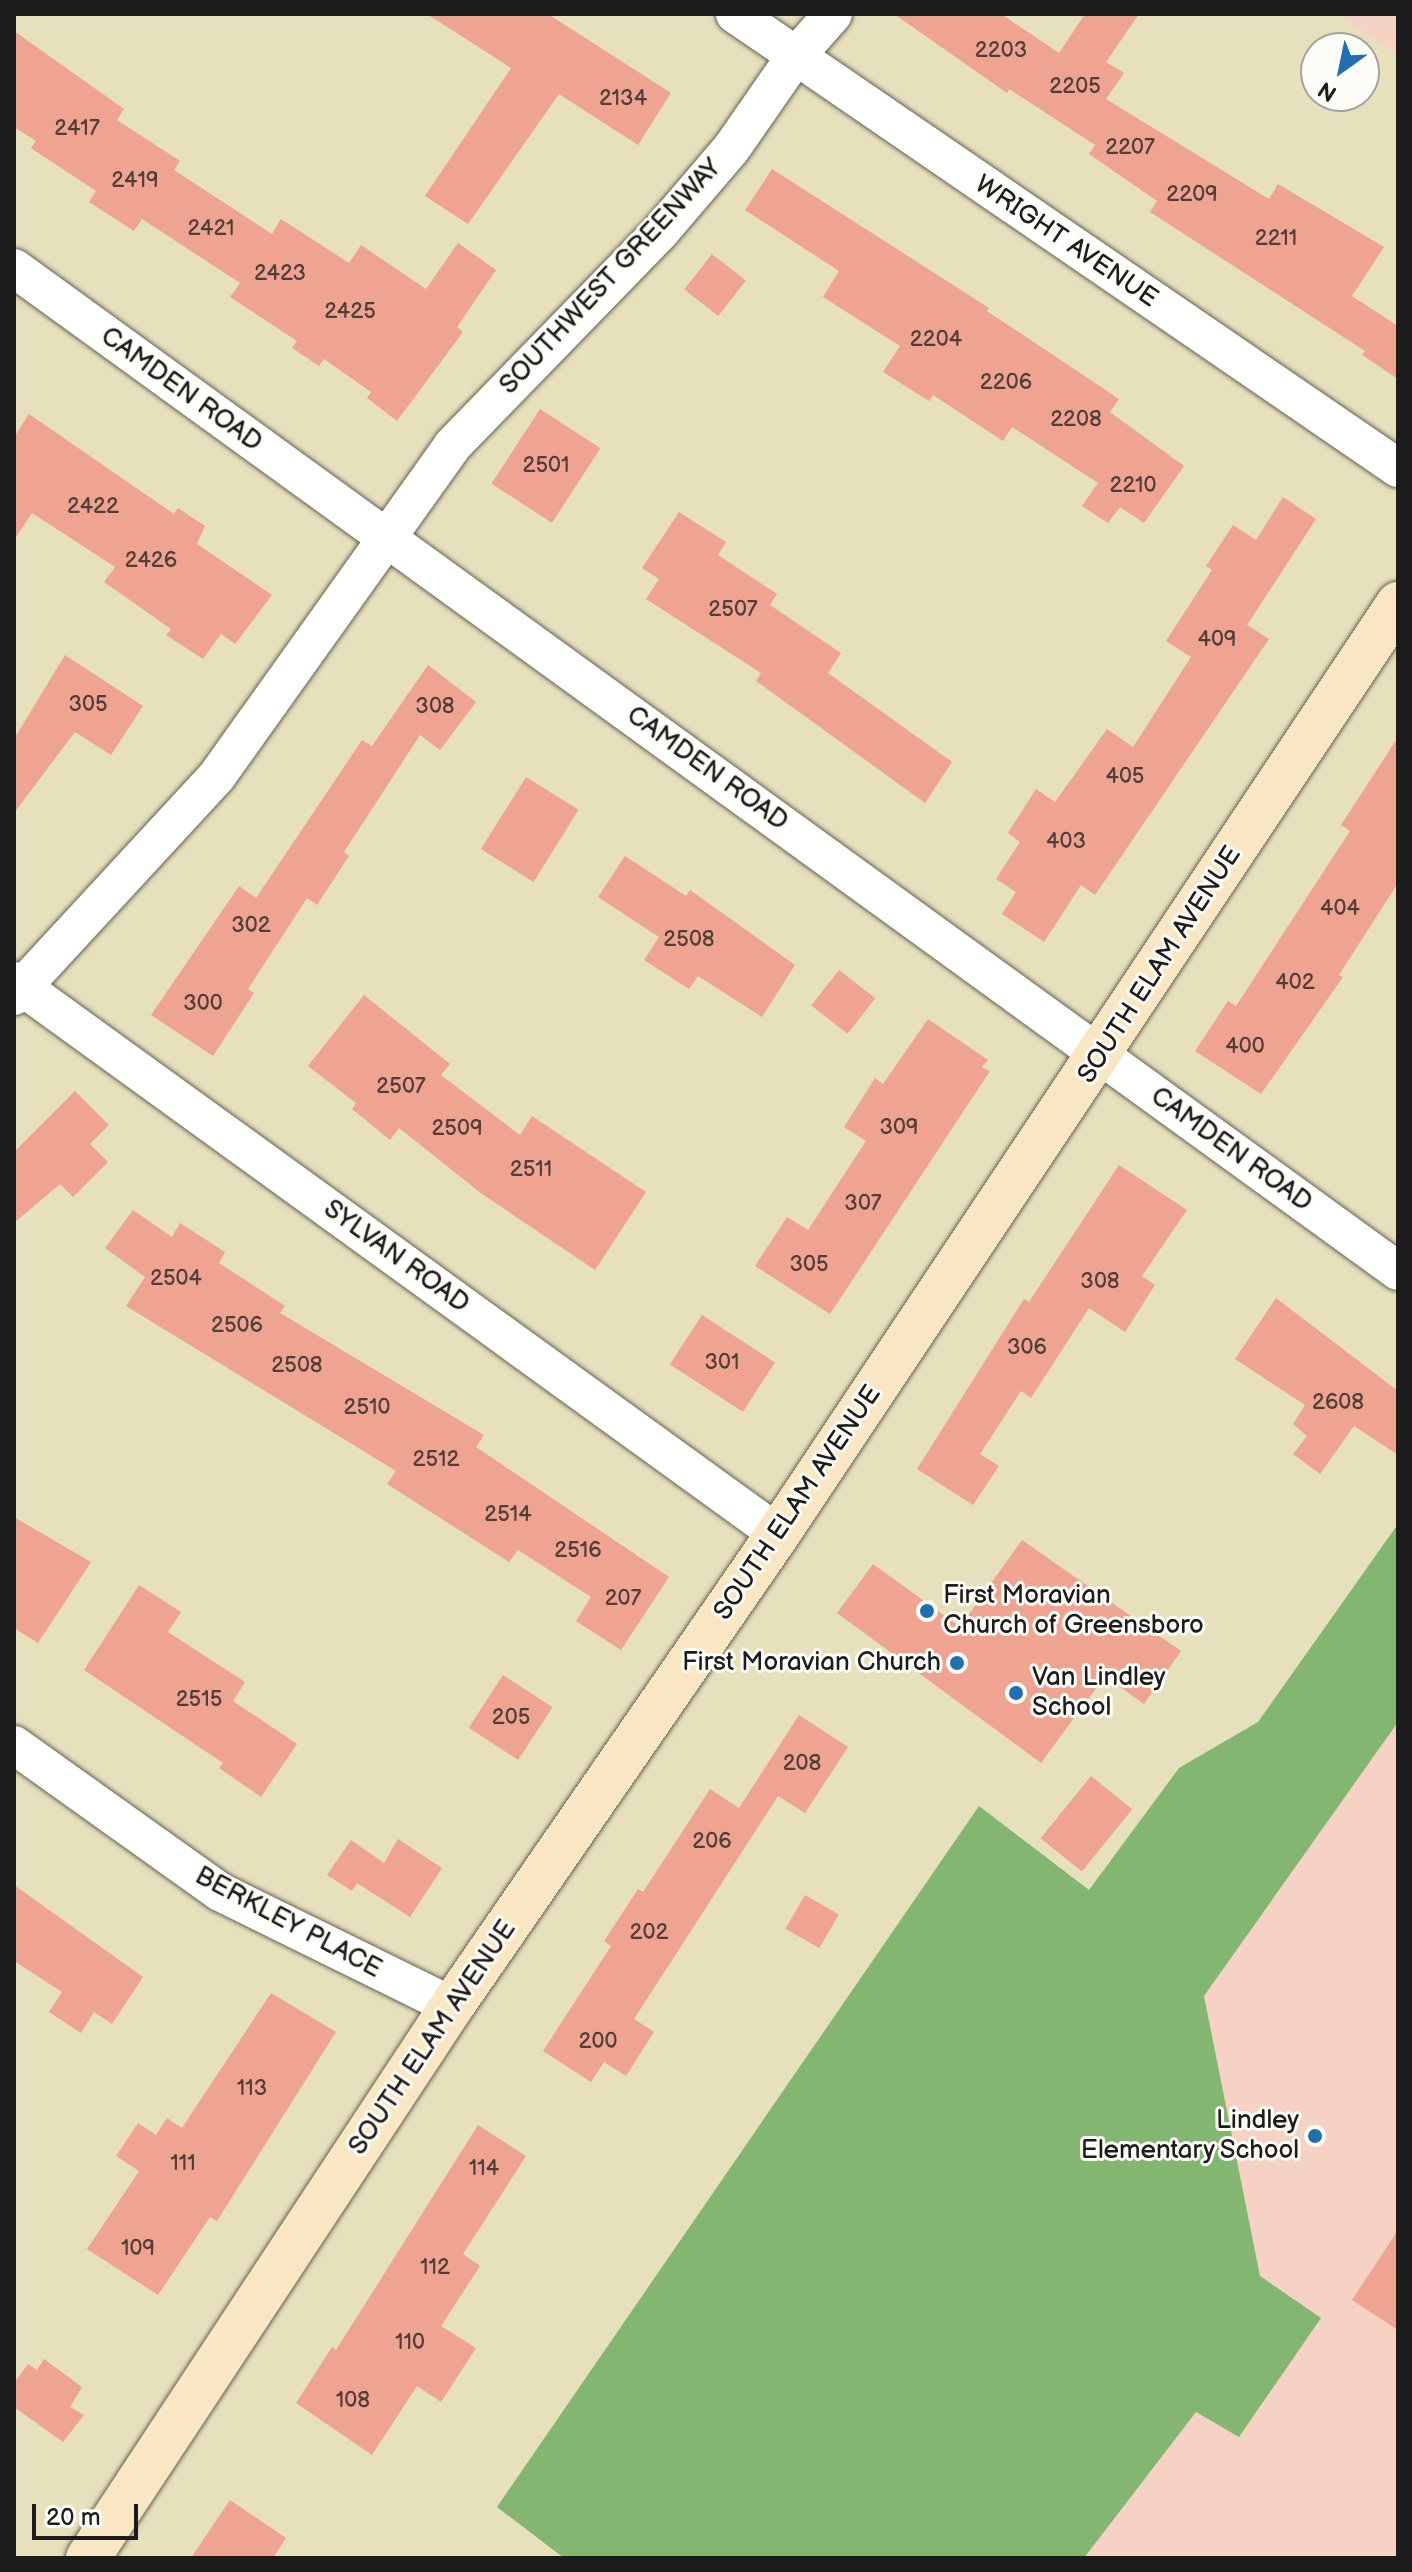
<!DOCTYPE html>
<html>
<head>
<meta charset="utf-8">
<style>
	body { margin:0 }
	#map { position:relative; width:1412px; height:2572px; overflow:hidden; background:#e7e0bc; font-family:"Balsamiq Sans",sans-serif }
	div>[style] { position:absolute }
	[style*='--x'] { left:calc(var(--x)*1px); top:calc(var(--y)*1px); width:calc(var(--w)*1px); rotate:calc(var(--a)*1deg) }
	.built>* { inset:0; background:#f6d2c4 }
	.forest>* { inset:0; background:#82b671 }
	.building>* { inset:0; background:#efa391; transform-origin:0 0 }
	.roads { filter:drop-shadow(0 0 2px #636154) drop-shadow(0 0 2px #636154) }
	.street>* { height:38px; margin:-19px; padding:0 19px; transform-origin:19px; border-radius:19px; background:#fff }
	.secondary>* { height:44px; margin:-22px; padding:0 22px; transform-origin:22px; border-radius:22px; background:#f9e7c3 }
	.dots>* { width:22px; height:22px; translate:-50% -50%; box-sizing:border-box; border:4px solid #fdfcf7; border-radius:50% }
	span { translate:-50% -50%; white-space:nowrap; text-align:center; line-height:1.15; -webkit-text-stroke:6px #fdfcf7; paint-order:stroke }
	.number-label { font-size:22px; color:#513e39 }
	.number-label span { -webkit-text-stroke-width:0 }
	.street-label { font-size:26px; color:#1c1c1c }
	.poi-label { font-size:26px; color:#1c1c1c }
	.left { translate:0 -50%; text-align:left }
	.right { translate:-100% -50%; text-align:right }
	.frame { position:absolute; inset:0; border:16px solid #1c1c1c; pointer-events:none }
	.north { position:absolute; left:1300px; top:32px; width:80px; height:80px; box-sizing:border-box; background:#fdfcf7; border:2px solid #a3a29f; border-radius:50%; rotate:213deg; font-size:22px; font-weight:700; line-height:32px; text-align:center; color:#1c1c1c }
	.north::after { content:''; display:block; margin:auto; width:28px; height:36px; background:#1f6fb2; clip-path:polygon(50% 0,100% 100%,50% 72%,0 100%) }
	.scale { position:absolute; left:32px; top:2504px; width:106px; height:36px; box-sizing:border-box; border:4px solid #1c1c1c; border-top:0; padding-left:10px; font-size:24px; line-height:28px; white-space:nowrap; color:#1c1c1c; -webkit-text-stroke:6px #fdfcf7; paint-order:stroke }
</style>
</head>
<body>
<div id="map">
	<div class="built">
		<div style="clip-path:polygon(1337px 14px,1398px 14px,1398px 55px)"></div>
		<div style="clip-path:polygon(1398px 1722px,1398px 2558px,1084px 2558px,1196px 2412px,1240px 2437px,1320px 2318px,1260px 2276px,1204px 1996px)"></div>
	</div>
	<div class="forest">
		<div style="clip-path:polygon(1398px 1524px,1398px 1722px,1204px 1996px,1260px 2276px,1321px 2318px,1239px 2437px,1196px 2412px,1084px 2558px,564px 2558px,497px 2507px,979px 1806px,1089px 1890px,1179px 1768px,1258px 1722px)"></div>
	</div>
	<div class="building">
		<div style="clip-path:polygon(427px 14px,548px 14px,671px 93px,638px 145px,559px 94px,468px 224px,425px 196px,511px 68px)"></div>
		<div style="clip-path:polygon(894px 14px,1001px 14px,1059px 53px,1085px 14px,1139px 14px,1106px 62px,1124px 73px,1106px 99px,1269px 199px,1278px 184px,1384px 247px,1352px 296px,1398px 326px,1398px 379px,1362px 355px,1365px 351px,1150px 212px,1157px 201px,1089px 154px,1095px 145px,1009px 89px,1007px 93px)"></div>
		<div style="clip-path:polygon(14px 31px,124px 109px,117px 120px,180px 161px,174px 170px,272px 234px,281px 219px,349px 263px,361px 245px,426px 289px,458px 243px,496px 270px,457px 327px,463px 332px,397px 421px,367px 398px,371px 392px,324px 359px,319px 366px,292px 348px,297px 341px,230px 297px,240px 283px,142px 219px,134px 231px,89px 202px,96px 191px,31px 148px,36px 141px,14px 127px)"></div>
		<div style="clip-path:polygon(772px 169px,989px 308px,987px 311px,1119px 399px,1110px 412px,1184px 466px,1144px 523px,1120px 507px,1108px 523px,1082px 506px,1098px 483px,1012px 427px,1003px 441px,933px 395px,929px 401px,883px 372px,900px 346px,823px 297px,839px 271px,745px 210px)"></div>
		<div style="left:712px;top:254px;width:43px;height:45px;rotate:38deg"></div>
		<div style="left:540px;top:409px;width:72px;height:89px;rotate:33deg"></div>
		<div style="clip-path:polygon(29px 414px,174px 514px,178px 508px,205px 526px,197px 544px,272px 595px,235px 644px,221px 634px,203px 659px,166px 635px,171px 629px,104px 582px,115px 567px,32px 513px,14px 540px,14px 437px)"></div>
		<div style="clip-path:polygon(1283px 497px,1316px 519px,1247px 625px,1269px 639px,1095px 895px,1081px 885px,1044px 942px,1002px 914px,1016px 892px,996px 879px,1020px 842px,1008px 833px,1036px 789px,1055px 802px,1107px 729px,1133px 747px,1191px 657px,1166px 641px,1212px 570px,1206px 566px,1233px 525px,1256px 540px)"></div>
		<div style="clip-path:polygon(679px 512px,726px 542px,718px 555px,777px 594px,770px 605px,841px 653px,828px 673px,952px 762px,925px 803px,756px 681px,761px 673px,646px 599px,659px 579px,642px 568px)"></div>
		<div style="clip-path:polygon(65px 655px,143px 706px,111px 755px,75px 732px,14px 813px,14px 739px)"></div>
		<div style="clip-path:polygon(428px 665px,476px 702px,440px 750px,420px 735px,344px 852px,349px 856px,317px 905px,307px 898px,248px 989px,254px 993px,213px 1056px,151px 1015px,239px 886px,256px 898px,362px 740px,372px 746px)"></div>
		<div style="clip-path:polygon(1398px 737px,1398px 883px,1339px 975px,1343px 977px,1261px 1094px,1195px 1051px,1228px 1001px,1236px 1006px,1350px 831px,1341px 825px)"></div>
		<div style="left:526px;top:777px;width:62px;height:85px;rotate:32deg"></div>
		<div style="clip-path:polygon(625px 856px,686px 896px,690px 890px,795px 965px,762px 1017px,698px 976px,689px 989px,644px 960px,659px 937px,598px 897px)"></div>
		<div style="left:839px;top:970px;width:46px;height:45px;rotate:38deg"></div>
		<div style="clip-path:polygon(364px 995px,450px 1064px,441px 1075px,520px 1135px,532px 1116px,646px 1192px,595px 1270px,482px 1194px,399px 1128px,390px 1140px,352px 1109px,356px 1103px,308px 1066px)"></div>
		<div style="clip-path:polygon(928px 1019px,988px 1060px,982px 1067px,990px 1071px,830px 1314px,755px 1266px,787px 1217px,808px 1230px,866px 1141px,844px 1127px,875px 1078px,883px 1084px)"></div>
		<div style="clip-path:polygon(75px 1091px,109px 1125px,90px 1144px,108px 1162px,73px 1197px,60px 1184px,14px 1223px,14px 1152px)"></div>
		<div style="clip-path:polygon(1119px 1165px,1187px 1210px,1142px 1276px,1155px 1285px,1125px 1332px,1089px 1308px,1031px 1398px,1021px 1391px,980px 1454px,999px 1466px,973px 1505px,917px 1469px,1024px 1299px,1029px 1302px)"></div>
		<div style="clip-path:polygon(133px 1210px,172px 1237px,180px 1223px,225px 1252px,219px 1263px,285px 1306px,280px 1313px,484px 1435px,476px 1447px,669px 1577px,621px 1650px,576px 1621px,591px 1597px,518px 1550px,509px 1562px,387px 1484px,396px 1471px,126px 1306px,145px 1277px,105px 1248px)"></div>
		<div style="clip-path:polygon(1276px 1298px,1398px 1391px,1398px 1455px,1354px 1426px,1320px 1474px,1293px 1454px,1307px 1436px,1293px 1424px,1305px 1405px,1235px 1359px)"></div>
		<div style="left:702px;top:1315px;width:87px;height:59px;rotate:33deg"></div>
		<div style="clip-path:polygon(14px 1517px,91px 1562px,38px 1643px,14px 1628px)"></div>
		<div style="clip-path:polygon(1022px 1540px,1181px 1651px,1144px 1704px,1105px 1676px,1041px 1763px,837px 1613px,873px 1564px,960px 1627px)"></div>
		<div style="clip-path:polygon(139px 1585px,181px 1612px,168px 1632px,245px 1682px,233px 1701px,297px 1744px,261px 1797px,219px 1768px,223px 1763px,84px 1670px)"></div>
		<div style="left:503px;top:1675px;width:59px;height:63px;rotate:33deg"></div>
		<div style="clip-path:polygon(799px 1715px,848px 1747px,805px 1813px,778px 1796px,634px 2019px,654px 2032px,626px 2076px,604px 2062px,591px 2082px,543px 2051px,611px 1946px,604px 1941px,638px 1889px,643px 1892px,710px 1789px,739px 1808px)"></div>
		<div style="left:1091px;top:1776px;width:53px;height:80px;rotate:39deg"></div>
		<div style="clip-path:polygon(398px 1839px,442px 1868px,410px 1917px,357px 1883px,352px 1891px,327px 1875px,351px 1840px,384px 1863px)"></div>
		<div style="clip-path:polygon(14px 1885px,143px 1977px,112px 2024px,94px 2012px,81px 2033px,49px 2012px,62px 1992px,14px 1961px)"></div>
		<div style="left:805px;top:1895px;width:39px;height:39px;rotate:30deg"></div>
		<div style="clip-path:polygon(271px 1993px,336px 2032px,217px 2221px,210px 2217px,158px 2295px,87px 2249px,139px 2171px,116px 2156px,138px 2123px,156px 2135px,167px 2118px,182px 2128px)"></div>
		<div style="clip-path:polygon(478px 2125px,526px 2156px,463px 2254px,480px 2266px,441px 2326px,476px 2348px,441px 2402px,417px 2386px,372px 2455px,296px 2403px,332px 2347px,336px 2350px)"></div>
		<div style="clip-path:polygon(1398px 2230px,1398px 2330px,1352px 2300px)"></div>
		<div style="clip-path:polygon(44px 2359px,82px 2387px,70px 2407px,84px 2415px,63px 2442px,14px 2407px,14px 2383px,28px 2364px,37px 2370px)"></div>
		<div style="clip-path:polygon(230px 2500px,286px 2538px,273px 2558px,191px 2558px)"></div>
	</div>
	<div class="roads">
		<div class="street">
			<div style="--x:735;--y:14;--w:804;--a:34.4"></div>
			<div style="--x:14;--y:268;--w:1709;--a:35.93"></div>
			<div style="--x:14;--y:981;--w:943;--a:35.9"></div>
			<div style="--x:14;--y:996;--w:299;--a:-47.3"></div>
			<div style="--x:217;--y:776;--w:405;--a:-54.5"></div>
			<div style="--x:452;--y:446;--w:298;--a:-45.8"></div>
			<div style="--x:660;--y:232;--w:109;--a:-49.5"></div>
			<div style="--x:731;--y:149;--w:112;--a:-55.2"></div>
			<div style="--x:795;--y:57;--w:57;--a:-48.5"></div>
			<div style="--x:14;--y:1745;--w:253;--a:35.5"></div>
			<div style="--x:220;--y:1892;--w:258;--a:26.2"></div>
		</div>
		<div class="secondary">
			<div style="--x:88;--y:2558;--w:661;--a:-56.6"></div>
			<div style="--x:452;--y:2006;--w:574;--a:-55.37"></div>
			<div style="--x:778;--y:1534;--w:1118;--a:-56.31"></div>
		</div>
	</div>
	<div class="dots">
		<div style="left:927px;top:1611px;background:#1f6fb2"></div>
		<div style="left:957px;top:1663px;background:#1f6fb2"></div>
		<div style="left:1016px;top:1693px;background:#1f6fb2"></div>
		<div style="left:1315px;top:2136px;background:#1f6fb2"></div>
	</div>
	<div class="number-label">
		<span style="left:1001px;top:51px">2203</span>
		<span style="left:1075px;top:87px">2205</span>
		<span style="left:623px;top:99px">2134</span>
		<span style="left:77px;top:129px">2417</span>
		<span style="left:1130px;top:148px">2207</span>
		<span style="left:135px;top:181px">2419</span>
		<span style="left:1192px;top:195px">2209</span>
		<span style="left:211px;top:229px">2421</span>
		<span style="left:1276px;top:239px">2211</span>
		<span style="left:280px;top:274px">2423</span>
		<span style="left:350px;top:312px">2425</span>
		<span style="left:936px;top:340px">2204</span>
		<span style="left:1006px;top:383px">2206</span>
		<span style="left:1076px;top:420px">2208</span>
		<span style="left:546px;top:466px">2501</span>
		<span style="left:1133px;top:486px">2210</span>
		<span style="left:93px;top:507px">2422</span>
		<span style="left:151px;top:561px">2426</span>
		<span style="left:733px;top:610px">2507</span>
		<span style="left:1217px;top:640px">409</span>
		<span style="left:88px;top:705px">305</span>
		<span style="left:435px;top:707px">308</span>
		<span style="left:1125px;top:777px">405</span>
		<span style="left:1066px;top:842px">403</span>
		<span style="left:1340px;top:909px">404</span>
		<span style="left:251px;top:926px">302</span>
		<span style="left:689px;top:940px">2508</span>
		<span style="left:1295px;top:983px">402</span>
		<span style="left:203px;top:1004px">300</span>
		<span style="left:1245px;top:1047px">400</span>
		<span style="left:401px;top:1087px">2507</span>
		<span style="left:899px;top:1128px">309</span>
		<span style="left:457px;top:1129px">2509</span>
		<span style="left:531px;top:1170px">2511</span>
		<span style="left:863px;top:1204px">307</span>
		<span style="left:809px;top:1265px">305</span>
		<span style="left:176px;top:1279px">2504</span>
		<span style="left:1100px;top:1282px">308</span>
		<span style="left:237px;top:1326px">2506</span>
		<span style="left:1027px;top:1348px">306</span>
		<span style="left:722px;top:1363px">301</span>
		<span style="left:297px;top:1366px">2508</span>
		<span style="left:1338px;top:1403px">2608</span>
		<span style="left:367px;top:1408px">2510</span>
		<span style="left:436px;top:1460px">2512</span>
		<span style="left:508px;top:1515px">2514</span>
		<span style="left:578px;top:1551px">2516</span>
		<span style="left:623px;top:1599px">207</span>
		<span style="left:199px;top:1700px">2515</span>
		<span style="left:511px;top:1718px">205</span>
		<span style="left:802px;top:1764px">208</span>
		<span style="left:712px;top:1842px">206</span>
		<span style="left:649px;top:1933px">202</span>
		<span style="left:598px;top:2042px">200</span>
		<span style="left:252px;top:2089px">113</span>
		<span style="left:183px;top:2164px">111</span>
		<span style="left:484px;top:2169px">114</span>
		<span style="left:138px;top:2249px">109</span>
		<span style="left:435px;top:2268px">112</span>
		<span style="left:410px;top:2343px">110</span>
		<span style="left:353px;top:2401px">108</span>
	</div>
	<div class="street-label">
		<span style="left:1066px;top:242px;rotate:34deg">WRIGHT AVENUE</span>
		<span style="left:611px;top:277px;rotate:-47deg">SOUTHWEST GREENWAY</span>
		<span style="left:181px;top:390px;rotate:36deg">CAMDEN ROAD</span>
		<span style="left:707px;top:769px;rotate:36deg">CAMDEN ROAD</span>
		<span style="left:1160px;top:965px;rotate:-57deg">SOUTH ELAM AVENUE</span>
		<span style="left:1231px;top:1150px;rotate:36deg">CAMDEN ROAD</span>
		<span style="left:396px;top:1257px;rotate:36deg">SYLVAN ROAD</span>
		<span style="left:798px;top:1503px;rotate:-56deg">SOUTH ELAM AVENUE</span>
		<span style="left:288px;top:1923px;rotate:28deg">BERKLEY PLACE</span>
		<span style="left:433px;top:2038px;rotate:-56deg">SOUTH ELAM AVENUE</span>
	</div>
	<div class="poi-label">
		<span class="left" style="left:943px;top:1611px">First Moravian<br>Church of Greensboro</span>
		<span class="right" style="left:941px;top:1663px">First Moravian Church</span>
		<span class="left" style="left:1032px;top:1693px">Van Lindley<br>School</span>
		<span class="right" style="left:1299px;top:2136px">Lindley<br>Elementary School</span>
	</div>
	<div class="frame"></div>
	<div class="north">N</div>
	<div class="scale">20 m</div>
</div>
</body>
</html>
